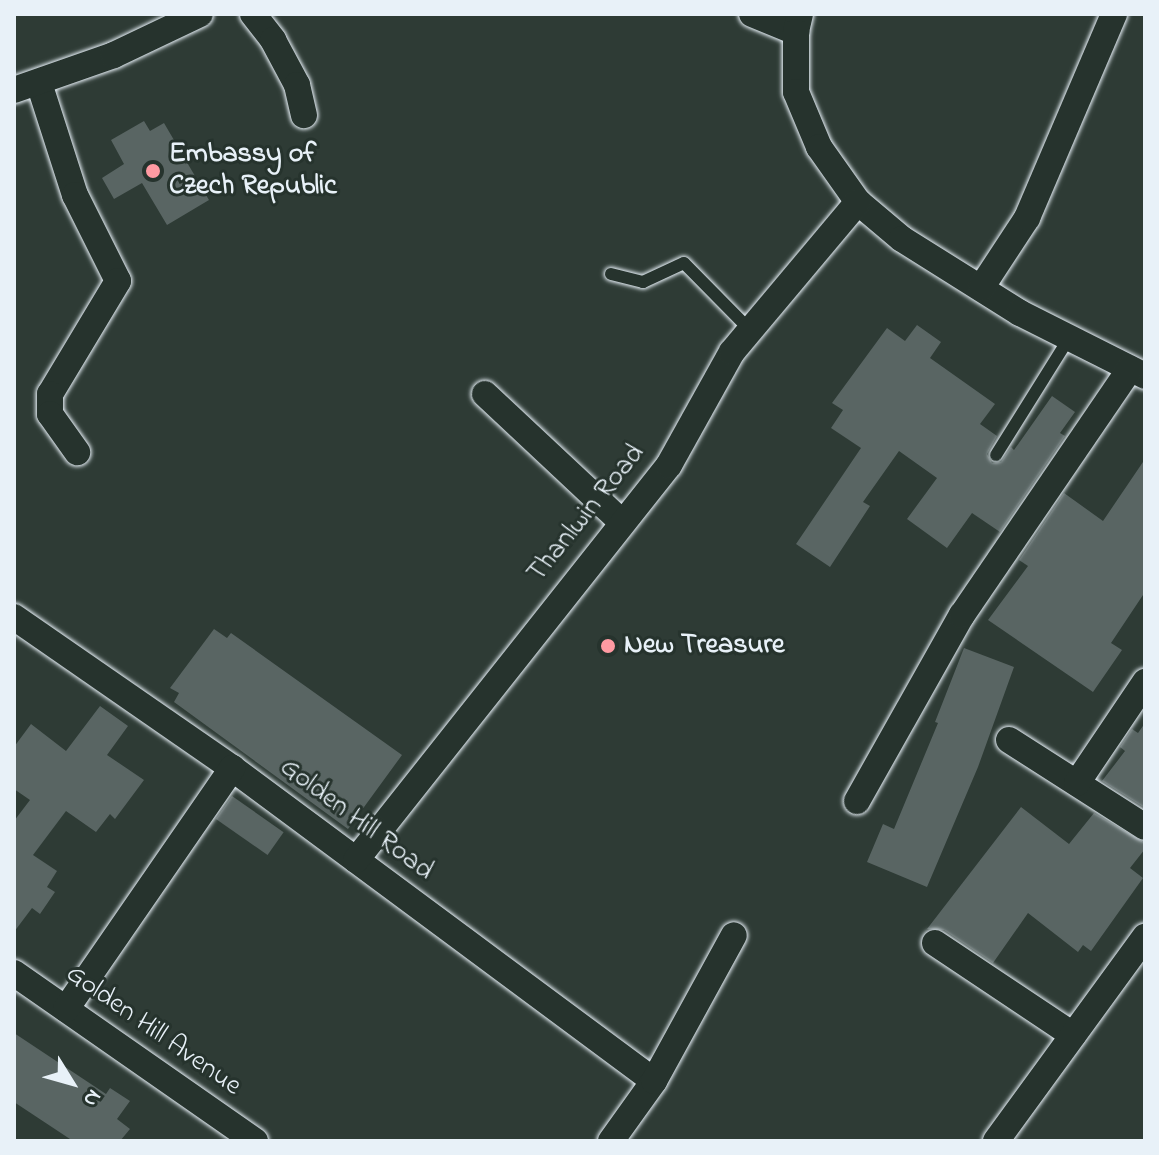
<!DOCTYPE html>
<html>
<head>
<meta charset="utf-8">
<style>
	body { margin:0 }
	#map { position:relative; width:1159px; height:1155px; overflow:hidden; background:#2e3b35; font-family:"Indie Flower",sans-serif }
	div>[style] { position:absolute }
	[style*='--x'] { left:calc(var(--x)*1px); top:calc(var(--y)*1px); width:calc(var(--w)*1px); rotate:calc(var(--a)*1deg) }
	.building>* { inset:0; background:#596563; transform-origin:0 0 }
	.roads { filter:drop-shadow(0 0 2px #e8f1f8) drop-shadow(0 0 2px #e8f1f8) }
	.lane>* { height:12px; margin:-6px; padding:0 6px; transform-origin:6px; border-radius:6px; background:#26332d }
	.street>* { height:26px; margin:-13px; padding:0 13px; transform-origin:13px; border-radius:13px; background:#26332d }
	.dots>* { width:22px; height:22px; translate:-50% -50%; box-sizing:border-box; border:4px solid #26332d; border-radius:50% }
	span { translate:-50% -50%; white-space:nowrap; text-align:center; line-height:1.15; -webkit-text-stroke:6px #26332d; paint-order:stroke }
	.poi-label { font-size:28px; color:#e8f1f8; font-weight:700 }
	.left { translate:0 -50%; text-align:left }
	.street-label { font-size:28px; color:#e8f1f8 }
	.frame { position:absolute; inset:0; border:16px solid #e8f1f8; pointer-events:none }
	.north { position:absolute; left:32px; top:1043px; width:80px; height:80px; -webkit-text-stroke:6px #26332d; paint-order:stroke; rotate:127deg; font-size:22px; font-weight:700; line-height:32px; text-align:center; color:#e8f1f8 }
	.north::after { content:''; display:block; margin:auto; width:28px; height:36px; background:#e8f1f8; clip-path:polygon(50% 0,100% 100%,50% 72%,0 100%) }
</style>
</head>
<body>
<div id="map">
	<div class="building">
		<div style="clip-path:polygon(144px 121px,150px 131px,164px 123px,209px 200px,167px 225px,142px 183px,114px 199px,102px 178px,124px 164px,111px 140px)"></div>
		<div style="clip-path:polygon(917px 325px,941px 342px,930px 358px,995px 404px,980px 424px,997px 436px,987px 454px,992px 463px,1001px 462px,1011px 447px,1014px 450px,1052px 396px,1075px 412px,1060px 433px,1065px 436px,1000px 532px,972px 513px,947px 548px,907px 519px,937px 478px,899px 451px,863px 502px,870px 506px,830px 567px,796px 544px,861px 448px,831px 428px,843px 410px,832px 403px,887px 328px,905px 341px)"></div>
		<div style="clip-path:polygon(1145px 459px,1145px 592px,1111px 643px,1122px 650px,1093px 692px,988px 620px,1028px 566px,1019px 560px,1064px 493px,1103px 521px)"></div>
		<div style="clip-path:polygon(214px 629px,227px 638px,231px 633px,402px 755px,348px 829px,174px 702px,179px 693px,170px 688px)"></div>
		<div style="clip-path:polygon(964px 648px,1014px 667px,978px 767px,927px 887px,867px 862px,883px 824px,894px 829px,938px 723px,935px 722px)"></div>
		<div style="clip-path:polygon(100px 706px,128px 726px,107px 755px,144px 780px,115px 819px,110px 814px,96px 832px,66px 811px,33px 855px,57px 871px,47px 887px,55px 892px,40px 914px,32px 908px,14px 932px,14px 821px,30px 800px,14px 789px,14px 747px,31px 724px,66px 751px)"></div>
		<div style="clip-path:polygon(1145px 723px,1145px 808px,1102px 781px,1125px 751px,1120px 747px,1132px 729px,1138px 733px)"></div>
		<div style="left:232px;top:796px;width:63px;height:28px;rotate:35deg"></div>
		<div style="clip-path:polygon(1021px 807px,1069px 844px,1094px 813px,1145px 843px,1145px 849px,1130px 868px,1143px 878px,1091px 951px,1083px 945px,1078px 952px,1028px 913px,993px 963px,944px 930px,927px 929px)"></div>
		<div style="clip-path:polygon(14px 1033px,106px 1094px,110px 1088px,130px 1101px,117px 1119px,130px 1129px,120px 1141px,73px 1141px,14px 1102px)"></div>
	</div>
	<div class="roads">
		<div class="lane">
			<div style="--x:611;--y:274;--w:33;--a:14"></div>
			<div style="--x:643;--y:282;--w:45;--a:-24.9"></div>
			<div style="--x:684;--y:263;--w:94;--a:45.4"></div>
			<div style="--x:996;--y:455;--w:138;--a:-58"></div>
		</div>
		<div class="street">
			<div style="--x:253;--y:14;--w:33;--a:52"></div>
			<div style="--x:273;--y:40;--w:51;--a:61.9"></div>
			<div style="--x:297;--y:85;--w:31;--a:77"></div>
			<div style="--x:752;--y:14;--w:48;--a:22.2"></div>
			<div style="--x:800;--y:14;--w:18;--a:103"></div>
			<div style="--x:796;--y:32;--w:60;--a:90"></div>
			<div style="--x:796;--y:92;--w:60;--a:67.3"></div>
			<div style="--x:819;--y:147;--w:67;--a:54.7"></div>
			<div style="--x:858;--y:202;--w:57;--a:40.1"></div>
			<div style="--x:902;--y:239;--w:139;--a:32.1"></div>
			<div style="--x:1020;--y:313;--w:140;--a:26.7"></div>
			<div style="--x:39;--y:83;--w:118;--a:72.2"></div>
			<div style="--x:75;--y:195;--w:96;--a:63.4"></div>
			<div style="--x:118;--y:281;--w:132;--a:121"></div>
			<div style="--x:50;--y:394;--w:20;--a:90"></div>
			<div style="--x:50;--y:414;--w:47;--a:54.6"></div>
			<div style="--x:14;--y:90;--w:106;--a:-19.3"></div>
			<div style="--x:114;--y:55;--w:95;--a:-25.5"></div>
			<div style="--x:981;--y:288;--w:84;--a:-56.7"></div>
			<div style="--x:1027;--y:218;--w:222;--a:-66.9"></div>
			<div style="--x:485;--y:394;--w:187;--a:43.1"></div>
			<div style="--x:14;--y:617;--w:265;--a:34.7"></div>
			<div style="--x:232;--y:768;--w:525;--a:36.56"></div>
			<div style="--x:1009;--y:740;--w:161;--a:32.6"></div>
			<div style="--x:1077;--y:783;--w:122;--a:-56"></div>
			<div style="--x:857;--y:801;--w:214;--a:-60.6"></div>
			<div style="--x:962;--y:615;--w:298;--a:-55.7"></div>
			<div style="--x:356;--y:860;--w:504;--a:-51.61"></div>
			<div style="--x:669;--y:465;--w:129;--a:-60.9"></div>
			<div style="--x:732;--y:352;--w:196;--a:-50"></div>
			<div style="--x:935;--y:943;--w:166;--a:33.7"></div>
			<div style="--x:14;--y:973;--w:294;--a:34.9"></div>
			<div style="--x:66;--y:1009;--w:293;--a:-55.4"></div>
			<div style="--x:611;--y:1141;--w:74;--a:-54.4"></div>
			<div style="--x:654;--y:1081;--w:166;--a:-61.3"></div>
			<div style="--x:996;--y:1141;--w:253;--a:-53.9"></div>
		</div>
	</div>
	<div class="dots">
		<div style="left:153px;top:171px;background:#ff9aa2"></div>
		<div style="left:608px;top:646px;background:#ff9aa2"></div>
	</div>
	<div class="poi-label">
		<span class="left" style="left:169px;top:171px">Embassy of<br>Czech Republic</span>
		<span class="left" style="left:624px;top:646px">New Treasure</span>
	</div>
	<div class="street-label">
		<span style="left:587px;top:514px;rotate:-51deg">Thanlwin Road</span>
		<span style="left:356px;top:820px;rotate:37deg">Golden Hill Road</span>
		<span style="left:153px;top:1031px;rotate:35deg">Golden Hill Avenue</span>
	</div>
	<div class="frame"></div>
	<div class="north">N</div>
</div>
</body>
</html>
